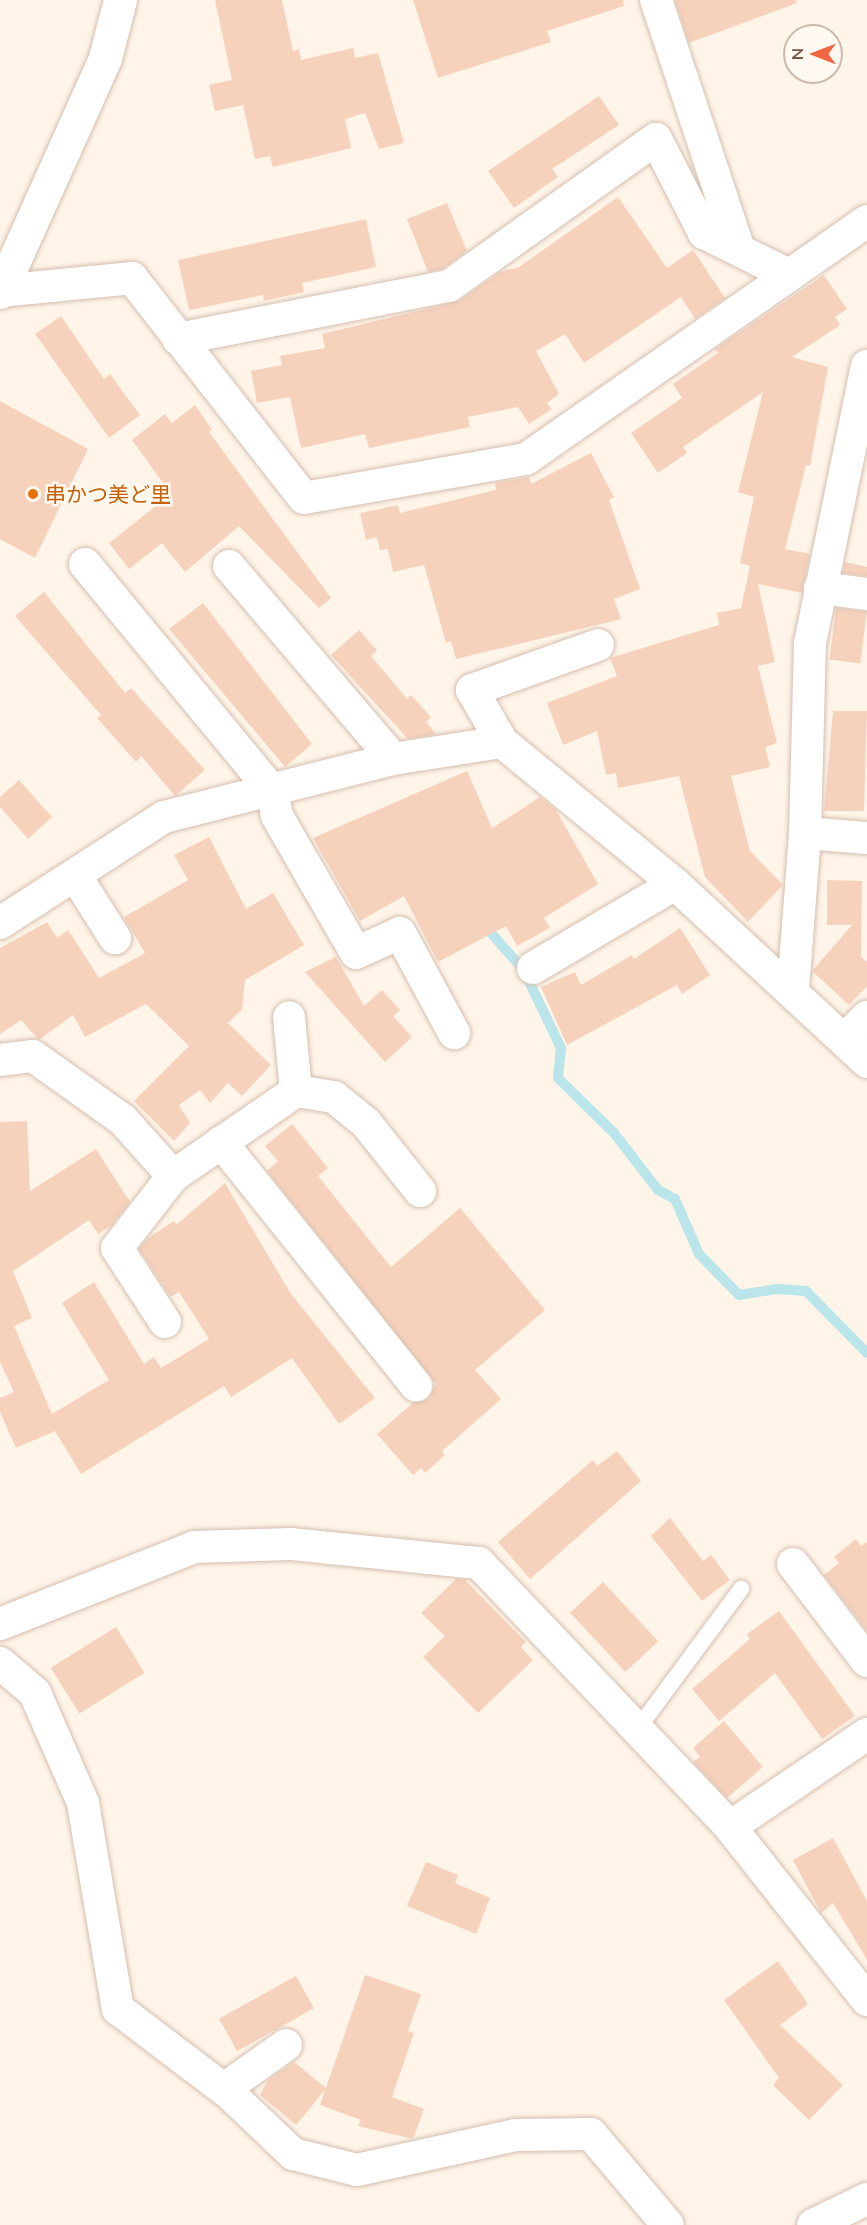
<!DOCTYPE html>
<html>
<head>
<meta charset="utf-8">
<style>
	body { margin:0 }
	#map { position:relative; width:867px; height:2225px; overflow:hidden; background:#fef5e8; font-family:Lato,"Noto Sans JP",sans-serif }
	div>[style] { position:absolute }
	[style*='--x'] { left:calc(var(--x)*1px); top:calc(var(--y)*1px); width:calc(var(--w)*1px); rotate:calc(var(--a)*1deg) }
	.stream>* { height:10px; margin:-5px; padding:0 5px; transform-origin:5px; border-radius:5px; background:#bae5eb }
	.building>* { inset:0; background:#f6d2bd; transform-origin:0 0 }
	.roads { filter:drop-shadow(0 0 2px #d5beaf) drop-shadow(0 0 2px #d5beaf) }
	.service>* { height:16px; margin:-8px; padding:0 8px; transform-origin:8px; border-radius:8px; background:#fff }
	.minor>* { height:32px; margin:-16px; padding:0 16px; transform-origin:16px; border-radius:16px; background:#fff }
	.tertiary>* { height:33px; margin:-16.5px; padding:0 16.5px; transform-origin:16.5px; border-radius:16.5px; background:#fff }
	.dots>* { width:16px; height:16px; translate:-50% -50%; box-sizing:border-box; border:3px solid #fff9f1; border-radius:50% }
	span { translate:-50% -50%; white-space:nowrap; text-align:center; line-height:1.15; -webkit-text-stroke:5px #fff9f1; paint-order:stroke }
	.food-label { font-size:21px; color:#c56008 }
	.left { translate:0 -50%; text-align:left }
	.north { position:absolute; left:783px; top:24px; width:60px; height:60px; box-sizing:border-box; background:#fff9f1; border:2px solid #cbb9ae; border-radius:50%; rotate:270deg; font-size:16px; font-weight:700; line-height:24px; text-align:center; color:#7c5949 }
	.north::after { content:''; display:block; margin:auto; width:21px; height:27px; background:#f26543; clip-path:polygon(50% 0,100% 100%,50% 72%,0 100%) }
</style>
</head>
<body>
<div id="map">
	<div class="stream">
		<div style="--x:483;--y:924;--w:60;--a:48.4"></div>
		<div style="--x:523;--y:969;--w:88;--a:64.3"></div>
		<div style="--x:561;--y:1048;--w:30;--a:96"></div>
		<div style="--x:558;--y:1078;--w:78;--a:44.5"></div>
		<div style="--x:614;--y:1133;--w:72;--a:52.3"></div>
		<div style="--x:658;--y:1190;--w:19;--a:28"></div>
		<div style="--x:675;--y:1199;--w:60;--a:66.4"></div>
		<div style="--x:699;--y:1254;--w:57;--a:45.7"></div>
		<div style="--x:739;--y:1295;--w:39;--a:-9"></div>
		<div style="--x:778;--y:1289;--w:28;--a:4"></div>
		<div style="--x:806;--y:1291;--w:87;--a:45.5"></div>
	</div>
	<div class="building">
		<div style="clip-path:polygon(215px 0,282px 0,293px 51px,299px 49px,301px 60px,353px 48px,355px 58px,378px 53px,404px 143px,379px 149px,365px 113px,345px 119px,351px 148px,273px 167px,270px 156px,255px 159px,243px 105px,215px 111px,209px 85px,232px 80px)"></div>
		<div style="clip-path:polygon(413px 0,623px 0,624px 6px,547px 31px,551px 42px,438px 78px)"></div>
		<div style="clip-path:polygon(675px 0,796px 0,797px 3px,689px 43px)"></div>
		<div style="clip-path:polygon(599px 96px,619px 125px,552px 169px,558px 177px,514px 208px,488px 171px)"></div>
		<div style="clip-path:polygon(618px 197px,667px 268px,693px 250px,725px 298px,695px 319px,681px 297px,584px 363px,565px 334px,536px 351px,559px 394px,547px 403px,552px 409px,529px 424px,518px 407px,468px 417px,470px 427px,369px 448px,365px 434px,301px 448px,290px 397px,257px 403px,251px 371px,282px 365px,280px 356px,325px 348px,322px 334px,459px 301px,500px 272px,519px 267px)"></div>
		<div style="clip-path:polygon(447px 203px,467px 251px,442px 269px,428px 272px,407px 219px)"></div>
		<div style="clip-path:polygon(366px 219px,376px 267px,302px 283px,304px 292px,264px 301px,263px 295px,189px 310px,178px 260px)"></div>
		<div style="clip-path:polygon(824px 275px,847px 309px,835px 317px,840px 325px,792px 357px,828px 367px,810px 466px,806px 465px,785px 549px,810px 554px,802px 593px,758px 584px,775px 662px,758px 666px,777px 743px,765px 747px,770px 767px,731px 776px,750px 851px,783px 885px,748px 922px,705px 877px,679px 776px,618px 788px,616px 773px,606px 775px,597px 731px,563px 745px,547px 703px,617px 676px,610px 658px,719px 625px,717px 613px,741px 608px,750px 566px,740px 563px,754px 497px,738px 492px,763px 392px,683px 447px,687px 453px,658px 473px,631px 433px,682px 398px,673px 384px,718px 353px,715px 349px)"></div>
		<div style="clip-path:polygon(61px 316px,104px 379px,110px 374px,140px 415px,109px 438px,35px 334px)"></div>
		<div style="clip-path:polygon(0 401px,88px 449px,35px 558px,0 539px)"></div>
		<div style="clip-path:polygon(195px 405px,212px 430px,209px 432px,331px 598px,319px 608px,239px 526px,185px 572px,162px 543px,129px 569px,109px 543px,171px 494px,132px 440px,165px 414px,172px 423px)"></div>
		<div style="clip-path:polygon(591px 453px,614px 497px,609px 500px,640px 589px,614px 599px,621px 619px,456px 659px,451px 641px,446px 643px,424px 565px,393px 572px,388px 549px,380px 550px,377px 537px,366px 540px,360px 513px,398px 505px,400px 513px,496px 490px,495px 483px,529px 477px,531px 484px)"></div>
		<div style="clip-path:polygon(845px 562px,867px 567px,867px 576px,843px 573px)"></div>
		<div style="clip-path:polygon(44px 592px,125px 693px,131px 688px,205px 770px,175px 796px,141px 756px,136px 762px,97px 718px,101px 715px,15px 616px)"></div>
		<div style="clip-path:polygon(203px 603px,312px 744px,285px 767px,169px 629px)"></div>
		<div style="left:836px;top:608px;width:31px;height:52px;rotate:7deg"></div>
		<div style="clip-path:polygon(359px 630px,377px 650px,371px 656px,407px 699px,411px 695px,431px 717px,426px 722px,436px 734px,408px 739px,331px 655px)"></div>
		<div style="clip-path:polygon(833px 711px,867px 711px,864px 811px,824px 811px)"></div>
		<div style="clip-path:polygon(467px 771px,492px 828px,540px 797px,556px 810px,598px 884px,544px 918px,550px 928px,517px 946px,506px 926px,438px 962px,404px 896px,360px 921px,313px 838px)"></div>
		<div style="clip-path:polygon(19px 780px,52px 817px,28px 839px,0 807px,0 797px)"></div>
		<div style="clip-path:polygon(209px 837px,246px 909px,273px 893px,304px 945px,245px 980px,242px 1009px,228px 1023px,271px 1065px,242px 1096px,228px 1083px,210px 1103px,200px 1090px,179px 1105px,190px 1123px,174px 1141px,134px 1101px,189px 1046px,146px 1004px,85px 1037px,73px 1015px,39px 1040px,21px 1020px,0 1034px,0 948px,47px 922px,57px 938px,68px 930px,99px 978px,145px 953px,124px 917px,188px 880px,174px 855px)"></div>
		<div style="clip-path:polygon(827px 880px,862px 881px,861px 957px,867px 962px,867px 986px,849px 1005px,812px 971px,852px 925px,827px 925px)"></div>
		<div style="clip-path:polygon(680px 928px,710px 975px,682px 994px,677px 985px,567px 1045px,541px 987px,575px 972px,581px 985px,632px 955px,634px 959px)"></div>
		<div style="clip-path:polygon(336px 957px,364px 1006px,382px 990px,400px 1010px,393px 1016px,412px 1037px,385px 1062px,305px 972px)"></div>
		<div style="clip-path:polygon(27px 1121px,30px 1191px,96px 1149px,130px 1202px,112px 1225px,98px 1234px,89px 1220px,13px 1271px,32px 1318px,14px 1326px,52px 1414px,109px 1380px,62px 1303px,94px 1282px,144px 1364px,154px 1357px,161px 1368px,209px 1339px,179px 1292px,171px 1297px,139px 1249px,148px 1238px,174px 1221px,176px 1225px,225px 1183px,291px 1294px,375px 1398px,339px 1424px,292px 1358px,231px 1397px,224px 1386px,81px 1474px,55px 1431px,16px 1448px,0 1412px,0 1398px,14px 1392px,0 1362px,0 1122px)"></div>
		<div style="clip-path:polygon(292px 1124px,328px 1168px,318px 1176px,391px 1267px,460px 1208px,545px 1310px,475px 1370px,501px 1399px,442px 1451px,445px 1455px,425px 1473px,421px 1468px,413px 1475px,377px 1434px,414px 1402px,428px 1399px,436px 1384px,267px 1171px,278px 1161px,265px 1146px)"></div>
		<div style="clip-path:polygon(617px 1451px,641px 1481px,530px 1579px,498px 1542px,593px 1460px,597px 1466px)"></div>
		<div style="clip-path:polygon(670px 1518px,703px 1561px,711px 1555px,730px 1580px,702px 1601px,651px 1536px)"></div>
		<div style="clip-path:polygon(856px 1539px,861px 1546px,867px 1542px,867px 1631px,824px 1575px,839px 1563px,834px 1557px)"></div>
		<div style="clip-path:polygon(456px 1579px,465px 1580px,526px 1642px,521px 1647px,533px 1660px,478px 1713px,423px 1657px,445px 1636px,421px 1613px)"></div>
		<div style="left:603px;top:1582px;width:81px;height:45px;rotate:47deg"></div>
		<div style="clip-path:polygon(779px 1611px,855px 1716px,822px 1739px,775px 1673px,719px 1721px,692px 1689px,750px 1639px,747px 1634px)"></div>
		<div style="left:116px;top:1627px;width:54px;height:77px;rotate:58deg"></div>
		<div style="clip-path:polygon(724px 1721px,763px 1767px,727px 1798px,693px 1762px,700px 1757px,693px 1748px)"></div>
		<div style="clip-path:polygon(833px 1838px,867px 1901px,867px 1960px,833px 1903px,821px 1913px,793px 1860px)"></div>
		<div style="clip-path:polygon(426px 1862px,458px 1875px,455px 1883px,490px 1898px,476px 1934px,407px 1906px)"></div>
		<div style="clip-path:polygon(778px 1961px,808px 2004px,780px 2025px,843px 2085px,809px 2120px,773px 2085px,779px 2078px,724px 2000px)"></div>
		<div style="clip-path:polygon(365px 1975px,421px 1994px,408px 2031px,414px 2033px,392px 2097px,424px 2109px,413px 2139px,358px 2126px,361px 2120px,320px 2105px,325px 2090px,296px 2125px,260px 2095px,268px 2080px,294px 2062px,326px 2088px)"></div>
		<div style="left:296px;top:1976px;width:37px;height:88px;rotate:61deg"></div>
	</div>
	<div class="roads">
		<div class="service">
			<div style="--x:639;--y:1727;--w:172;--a:-53.5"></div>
		</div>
		<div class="minor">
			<div style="--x:656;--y:0;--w:262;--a:71.6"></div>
			<div style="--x:0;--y:291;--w:133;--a:-5.6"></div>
			<div style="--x:132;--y:278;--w:279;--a:52"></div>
			<div style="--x:178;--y:339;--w:276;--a:-11.1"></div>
			<div style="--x:449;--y:286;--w:254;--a:-35.4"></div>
			<div style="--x:656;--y:139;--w:106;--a:62.9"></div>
			<div style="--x:704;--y:233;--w:95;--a:26.3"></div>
			<div style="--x:304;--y:498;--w:225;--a:-10"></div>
			<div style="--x:526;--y:459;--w:416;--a:-34.9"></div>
			<div style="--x:85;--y:564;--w:296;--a:50.5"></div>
			<div style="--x:273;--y:792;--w:24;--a:81"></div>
			<div style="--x:277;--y:816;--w:158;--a:60"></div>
			<div style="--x:356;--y:953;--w:48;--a:-24.4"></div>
			<div style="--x:400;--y:933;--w:114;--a:61.6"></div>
			<div style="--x:229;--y:566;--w:253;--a:49.6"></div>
			<div style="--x:820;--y:588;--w:47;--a:7.3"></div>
			<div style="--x:598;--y:645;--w:134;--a:160.3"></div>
			<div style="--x:472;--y:690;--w:60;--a:60"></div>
			<div style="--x:502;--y:742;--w:224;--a:39.4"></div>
			<div style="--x:675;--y:884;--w:262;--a:42.8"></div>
			<div style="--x:805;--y:833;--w:62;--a:4.6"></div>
			<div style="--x:75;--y:875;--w:75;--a:57.6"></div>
			<div style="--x:0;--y:923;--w:195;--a:-32.9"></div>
			<div style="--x:164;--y:817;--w:236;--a:-14.2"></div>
			<div style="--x:393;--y:759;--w:110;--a:-8.9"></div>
			<div style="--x:533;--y:968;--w:165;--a:-30.6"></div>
			<div style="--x:793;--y:990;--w:157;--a:-85.6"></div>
			<div style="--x:805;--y:833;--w:190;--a:-88.5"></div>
			<div style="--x:810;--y:643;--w:283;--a:-78.4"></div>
			<div style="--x:844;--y:1040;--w:33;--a:-45"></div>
			<div style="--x:0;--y:1060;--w:33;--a:-7"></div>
			<div style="--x:33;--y:1056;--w:110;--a:35.4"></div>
			<div style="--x:123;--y:1120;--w:75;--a:48.2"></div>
			<div style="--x:173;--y:1176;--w:150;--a:-34.6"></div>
			<div style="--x:296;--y:1091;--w:74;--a:-95.4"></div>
			<div style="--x:296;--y:1091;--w:38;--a:9"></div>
			<div style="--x:334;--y:1097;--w:41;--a:39.1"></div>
			<div style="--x:366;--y:1123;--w:87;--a:51.5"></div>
			<div style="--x:221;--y:1142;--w:312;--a:51.3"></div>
			<div style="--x:165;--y:1322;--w:88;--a:-123"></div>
			<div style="--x:117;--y:1248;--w:91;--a:-52.1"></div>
			<div style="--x:793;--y:1564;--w:122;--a:52.7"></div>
			<div style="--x:0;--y:1624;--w:209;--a:-21.6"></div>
			<div style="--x:194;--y:1547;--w:97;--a:-1.8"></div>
			<div style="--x:291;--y:1544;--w:189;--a:5.8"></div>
			<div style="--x:479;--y:1563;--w:364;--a:46.4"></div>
			<div style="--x:730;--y:1827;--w:221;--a:51.6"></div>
			<div style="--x:0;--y:1663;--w:46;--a:40.6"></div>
			<div style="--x:35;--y:1693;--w:120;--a:66.4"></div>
			<div style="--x:83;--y:1803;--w:209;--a:80.4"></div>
			<div style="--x:118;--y:2009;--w:141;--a:37.2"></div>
			<div style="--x:230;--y:2094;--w:87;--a:43.6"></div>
			<div style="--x:293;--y:2154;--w:66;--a:14"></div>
			<div style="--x:357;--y:2170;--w:163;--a:-12.4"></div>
			<div style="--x:516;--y:2135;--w:75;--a:-0.8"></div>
			<div style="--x:591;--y:2134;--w:119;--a:49.8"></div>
			<div style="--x:730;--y:1827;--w:166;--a:-34.2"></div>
			<div style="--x:224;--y:2089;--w:76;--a:-35.4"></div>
			<div style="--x:813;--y:2225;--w:60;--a:-25.7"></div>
		</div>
		<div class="tertiary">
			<div style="--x:0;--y:292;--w:256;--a:-65.8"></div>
			<div style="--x:105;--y:58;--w:60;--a:-75.5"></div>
		</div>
	</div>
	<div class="dots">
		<div style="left:33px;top:494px;background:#e8710a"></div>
	</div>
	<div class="food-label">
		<span class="left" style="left:45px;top:494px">串かつ美ど里</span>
	</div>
	<div class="north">N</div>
</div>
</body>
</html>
